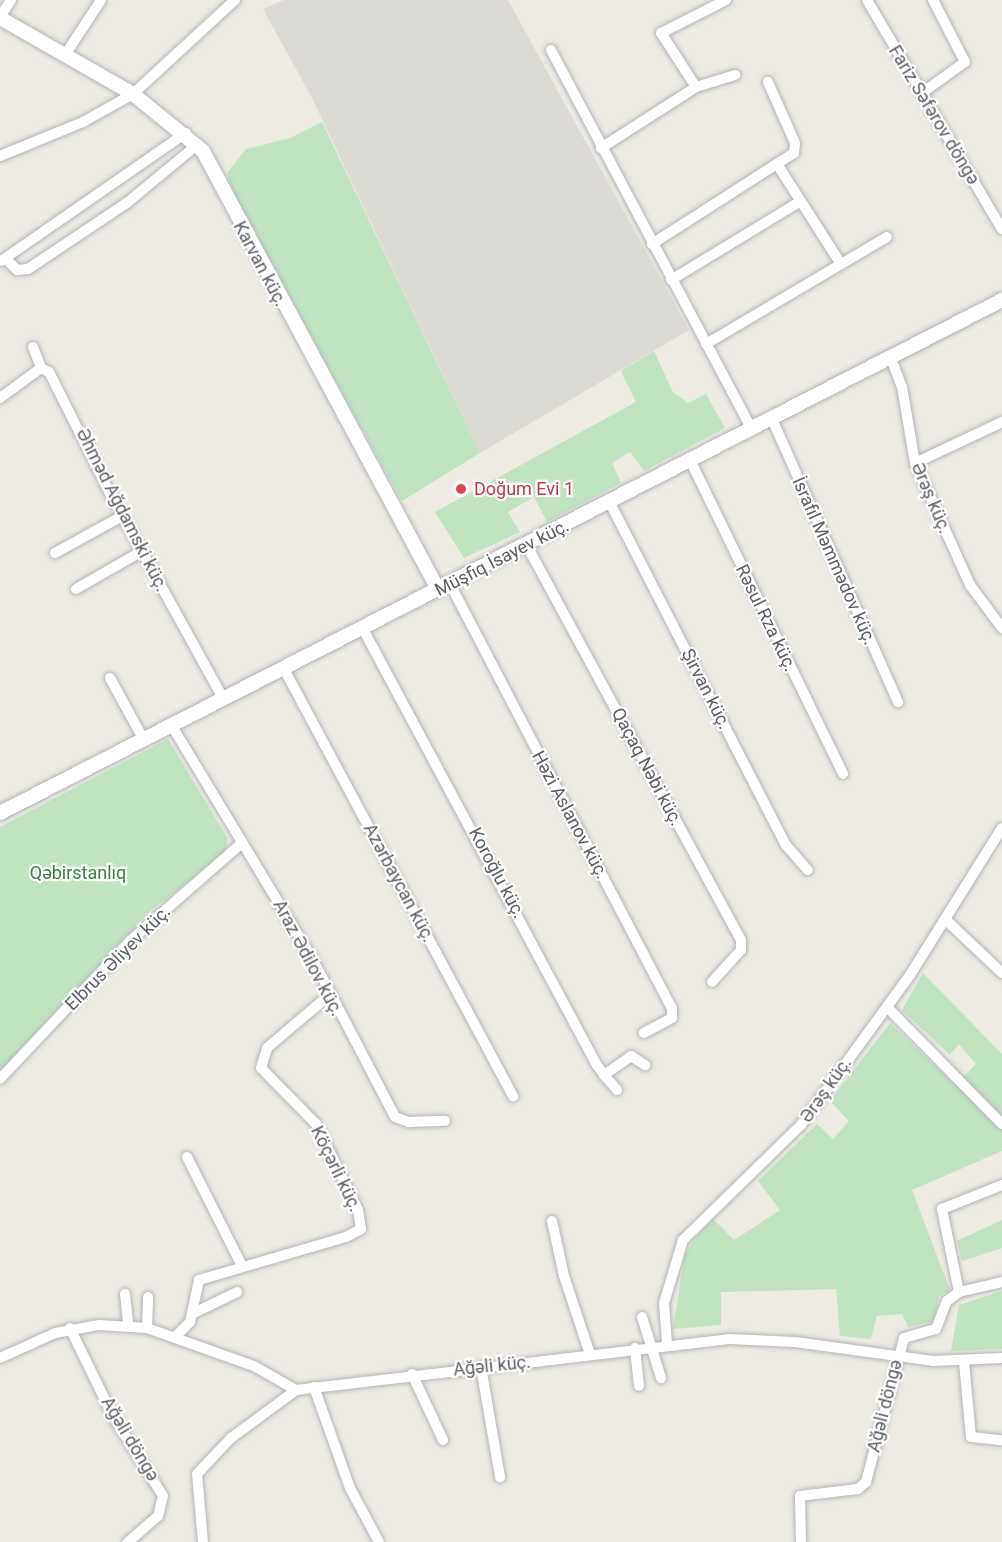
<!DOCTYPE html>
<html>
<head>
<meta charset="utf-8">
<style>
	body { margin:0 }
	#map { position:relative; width:1002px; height:1542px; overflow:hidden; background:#edebe3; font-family:Roboto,sans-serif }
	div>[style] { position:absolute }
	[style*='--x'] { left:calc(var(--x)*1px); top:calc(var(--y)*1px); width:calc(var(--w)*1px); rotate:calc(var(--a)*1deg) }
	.industrial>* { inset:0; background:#dcdad5 }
	.green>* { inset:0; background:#c1e3c2 }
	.roads { filter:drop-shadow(0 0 2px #b3b5b9) drop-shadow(0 0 2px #b3b5b9) }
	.minor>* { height:10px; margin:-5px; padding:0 5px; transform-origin:5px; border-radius:5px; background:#fff }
	.tertiary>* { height:14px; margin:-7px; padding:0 7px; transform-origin:7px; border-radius:7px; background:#fff }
	.dots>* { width:16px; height:16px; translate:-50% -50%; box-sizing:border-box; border:3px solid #fff; border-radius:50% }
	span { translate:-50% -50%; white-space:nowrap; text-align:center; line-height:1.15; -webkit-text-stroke:4.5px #fff; paint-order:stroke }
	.street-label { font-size:18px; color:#5b5e63 }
	.health-label { font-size:18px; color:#be3a42 }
	.left { translate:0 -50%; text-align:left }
	.park-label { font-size:18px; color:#3a833f }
</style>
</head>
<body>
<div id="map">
	<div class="industrial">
		<div style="clip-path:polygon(284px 0,508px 0,689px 330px,480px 453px,313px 100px,263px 9px)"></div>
	</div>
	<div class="green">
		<div style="clip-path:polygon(322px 122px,480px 453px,402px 501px,233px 194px,227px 173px,246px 149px,290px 138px)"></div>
		<div style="clip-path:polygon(654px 351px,673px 392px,688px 403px,706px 394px,725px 428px,644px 471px,630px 452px,612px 463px,621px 483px,547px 522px,534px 497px,508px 512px,520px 532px,464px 558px,435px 512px,636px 402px,621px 371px)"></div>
		<div style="clip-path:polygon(168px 739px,228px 839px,224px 855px,150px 911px,0 1071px,0 827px)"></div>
		<div style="clip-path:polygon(923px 973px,1002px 1054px,1002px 1151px,912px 1190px,950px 1290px,939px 1296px,934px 1321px,908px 1327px,902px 1314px,877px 1316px,871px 1339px,840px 1336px,836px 1289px,721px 1292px,721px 1325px,673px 1329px,684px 1258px,694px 1239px,713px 1219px,734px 1240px,780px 1210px,758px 1181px,817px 1124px,833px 1139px,849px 1121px,830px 1101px,890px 1023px,955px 1085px,976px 1064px,959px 1044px,950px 1055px,902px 1010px)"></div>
		<div style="clip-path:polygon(1002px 1220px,1002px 1248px,962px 1261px,957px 1241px)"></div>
		<div style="clip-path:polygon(1002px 1291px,1002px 1349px,951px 1351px,959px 1305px)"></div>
	</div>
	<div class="roads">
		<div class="minor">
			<div style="--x:867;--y:0;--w:266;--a:59.5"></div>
			<div style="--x:0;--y:17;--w:20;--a:-57"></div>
			<div style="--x:551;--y:50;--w:430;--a:62.1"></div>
			<div style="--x:65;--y:55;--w:66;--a:-56.8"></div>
			<div style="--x:696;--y:87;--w:41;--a:-17.1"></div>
			<div style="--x:922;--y:93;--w:53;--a:-35.8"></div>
			<div style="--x:965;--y:62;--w:70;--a:-117.3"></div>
			<div style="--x:601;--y:148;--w:113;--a:-32.7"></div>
			<div style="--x:696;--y:87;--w:64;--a:-122.9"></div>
			<div style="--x:661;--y:33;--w:73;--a:-26.9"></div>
			<div style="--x:0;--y:156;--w:90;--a:-22.3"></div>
			<div style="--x:83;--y:122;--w:57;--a:-29.2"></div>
			<div style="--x:133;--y:94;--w:139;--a:-42.7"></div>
			<div style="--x:777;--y:164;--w:119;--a:57.4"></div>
			<div style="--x:652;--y:244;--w:169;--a:-32.7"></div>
			<div style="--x:794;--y:153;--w:10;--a:-84"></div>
			<div style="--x:795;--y:143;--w:67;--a:-113.9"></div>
			<div style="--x:6;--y:259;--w:16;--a:45"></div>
			<div style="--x:17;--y:270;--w:11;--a:-5"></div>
			<div style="--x:28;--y:269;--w:120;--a:-33.8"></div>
			<div style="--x:128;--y:202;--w:91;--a:-39.6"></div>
			<div style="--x:1;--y:261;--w:225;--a:-34.7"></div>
			<div style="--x:671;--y:280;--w:152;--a:-31.3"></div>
			<div style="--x:706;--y:344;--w:210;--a:-30.6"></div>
			<div style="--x:33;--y:347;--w:22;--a:69"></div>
			<div style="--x:890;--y:356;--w:33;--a:69"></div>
			<div style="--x:902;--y:387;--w:77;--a:80.3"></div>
			<div style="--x:915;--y:463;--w:134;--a:65.7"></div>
			<div style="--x:970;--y:585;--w:54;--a:53.3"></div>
			<div style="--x:0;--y:398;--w:51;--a:-36.2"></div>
			<div style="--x:41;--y:368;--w:9;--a:27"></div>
			<div style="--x:49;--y:372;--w:140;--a:63.3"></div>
			<div style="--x:112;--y:497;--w:232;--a:61.1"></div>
			<div style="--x:772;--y:419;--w:310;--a:66"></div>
			<div style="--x:691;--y:462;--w:347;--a:64"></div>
			<div style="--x:915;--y:463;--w:96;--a:-25.2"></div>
			<div style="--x:610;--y:503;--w:385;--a:62.8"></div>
			<div style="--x:786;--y:845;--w:33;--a:49"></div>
			<div style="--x:527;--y:546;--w:448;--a:61.5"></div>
			<div style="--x:741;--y:940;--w:10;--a:90"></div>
			<div style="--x:741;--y:950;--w:43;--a:132.2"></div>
			<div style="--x:55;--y:553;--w:77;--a:-28.9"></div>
			<div style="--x:450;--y:584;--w:479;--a:62.4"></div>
			<div style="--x:672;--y:1008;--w:10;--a:90"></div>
			<div style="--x:672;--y:1018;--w:32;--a:152"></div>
			<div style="--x:76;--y:589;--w:76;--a:-29.9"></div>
			<div style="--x:363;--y:629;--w:495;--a:61.8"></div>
			<div style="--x:597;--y:1065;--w:12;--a:55"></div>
			<div style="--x:604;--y:1075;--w:33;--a:-35"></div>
			<div style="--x:631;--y:1056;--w:17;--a:33"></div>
			<div style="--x:284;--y:669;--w:485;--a:61.8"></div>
			<div style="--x:110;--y:678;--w:71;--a:61.3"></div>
			<div style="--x:172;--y:726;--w:271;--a:58.9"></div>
			<div style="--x:312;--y:958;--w:179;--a:62.4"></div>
			<div style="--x:395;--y:1117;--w:15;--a:20"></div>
			<div style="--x:409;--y:1122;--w:36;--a:-2"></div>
			<div style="--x:946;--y:920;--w:77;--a:43.4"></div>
			<div style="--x:887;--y:1007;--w:164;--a:45.5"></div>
			<div style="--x:604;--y:1075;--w:20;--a:49"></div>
			<div style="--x:0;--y:1079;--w:190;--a:-46.7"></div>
			<div style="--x:130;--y:941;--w:149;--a:-41.2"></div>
			<div style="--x:187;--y:1157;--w:122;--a:63.2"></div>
			<div style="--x:552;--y:1221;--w:56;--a:77.7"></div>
			<div style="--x:564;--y:1276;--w:82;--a:71.6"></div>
			<div style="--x:959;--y:1292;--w:85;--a:-101.6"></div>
			<div style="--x:942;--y:1209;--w:65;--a:-21.8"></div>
			<div style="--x:125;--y:1294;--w:31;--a:84"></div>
			<div style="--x:194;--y:1313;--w:48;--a:-26"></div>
			<div style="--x:642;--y:1317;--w:64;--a:72.7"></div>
			<div style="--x:70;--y:1328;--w:98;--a:64"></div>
			<div style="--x:113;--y:1416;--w:94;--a:58"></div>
			<div style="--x:163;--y:1496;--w:21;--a:104"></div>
			<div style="--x:158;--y:1516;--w:40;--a:139"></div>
			<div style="--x:147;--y:1328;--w:31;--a:-88"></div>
			<div style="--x:175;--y:1337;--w:21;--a:-45"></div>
			<div style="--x:190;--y:1322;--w:43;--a:-77.9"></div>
			<div style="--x:199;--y:1280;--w:153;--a:-16.3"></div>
			<div style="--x:346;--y:1237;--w:17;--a:-28"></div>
			<div style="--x:361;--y:1229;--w:19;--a:-99"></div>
			<div style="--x:358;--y:1210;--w:96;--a:-116"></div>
			<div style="--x:316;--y:1124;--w:78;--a:-134.5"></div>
			<div style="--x:261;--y:1068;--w:21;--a:-73"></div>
			<div style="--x:267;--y:1048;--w:80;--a:-40.4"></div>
			<div style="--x:667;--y:1343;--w:40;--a:-94.3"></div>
			<div style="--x:664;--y:1303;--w:66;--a:-73.2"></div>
			<div style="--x:683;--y:1240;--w:165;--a:-44.3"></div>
			<div style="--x:801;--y:1125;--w:185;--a:-54"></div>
			<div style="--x:910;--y:975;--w:173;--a:-58"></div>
			<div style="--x:635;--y:1348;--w:38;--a:84"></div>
			<div style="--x:0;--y:1358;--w:60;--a:-24.4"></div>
			<div style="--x:55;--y:1333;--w:45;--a:-10.3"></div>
			<div style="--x:99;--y:1325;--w:48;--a:3.6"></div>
			<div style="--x:147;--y:1328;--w:114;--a:19.6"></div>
			<div style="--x:254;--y:1366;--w:48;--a:29.7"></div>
			<div style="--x:296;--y:1390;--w:436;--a:-6.7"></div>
			<div style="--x:729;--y:1339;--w:66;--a:2.6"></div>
			<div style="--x:795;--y:1342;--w:139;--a:7.8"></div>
			<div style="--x:933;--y:1361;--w:69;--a:-2.5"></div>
			<div style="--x:964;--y:1362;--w:75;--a:84.7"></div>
			<div style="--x:971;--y:1437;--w:31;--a:6"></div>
			<div style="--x:481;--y:1367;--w:112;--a:80.2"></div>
			<div style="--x:412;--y:1374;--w:73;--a:64.8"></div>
			<div style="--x:314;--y:1387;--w:107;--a:70.4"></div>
			<div style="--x:350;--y:1488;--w:61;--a:61.8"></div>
			<div style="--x:203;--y:1542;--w:68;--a:-95"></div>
			<div style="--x:197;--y:1474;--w:50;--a:-46.6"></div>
			<div style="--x:231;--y:1438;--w:81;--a:-36.4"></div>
			<div style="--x:801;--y:1542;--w:46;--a:-91.2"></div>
			<div style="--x:800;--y:1496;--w:58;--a:-6.9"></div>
			<div style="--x:858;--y:1489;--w:11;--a:-41"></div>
			<div style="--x:866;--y:1482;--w:149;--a:-75.2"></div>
			<div style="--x:904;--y:1338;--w:33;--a:-16"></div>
			<div style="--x:936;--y:1329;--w:30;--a:-69"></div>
			<div style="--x:947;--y:1301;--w:15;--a:-37"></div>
			<div style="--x:959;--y:1292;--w:44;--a:-13.1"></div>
		</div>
		<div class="tertiary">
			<div style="--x:0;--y:18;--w:153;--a:29.7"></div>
			<div style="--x:133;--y:94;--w:90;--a:39.2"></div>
			<div style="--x:203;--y:151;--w:498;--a:61.8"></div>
			<div style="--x:0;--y:813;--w:1126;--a:-27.11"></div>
		</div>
	</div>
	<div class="dots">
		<div style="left:461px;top:489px;background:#e0444e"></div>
	</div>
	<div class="street-label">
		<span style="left:934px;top:115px;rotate:59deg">Fariz Səfərov döngə</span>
		<span style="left:260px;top:264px;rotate:62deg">Karvan küç.</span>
		<span style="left:931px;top:498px;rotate:67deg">Ərəş küç.</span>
		<span style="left:122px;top:510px;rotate:63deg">Əhməd Ağdamski küç.</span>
		<span style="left:502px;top:558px;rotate:-27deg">Müşfiq İsayev küç.</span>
		<span style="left:834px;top:561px;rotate:66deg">İsrafil Məmmədov küç.</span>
		<span style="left:766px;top:618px;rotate:64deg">Rəsul Rza küç.</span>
		<span style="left:706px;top:689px;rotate:63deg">Şirvan küç.</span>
		<span style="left:647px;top:767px;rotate:62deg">Qaçaq Nəbi küç.</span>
		<span style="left:570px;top:815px;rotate:62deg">Həzi Aslanov küç.</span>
		<span style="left:497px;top:873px;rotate:62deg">Koroğlu küç.</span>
		<span style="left:399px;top:883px;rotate:62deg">Azərbaycan küç.</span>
		<span style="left:118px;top:958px;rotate:-45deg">Elbrus Əliyev küç.</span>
		<span style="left:308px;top:958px;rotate:62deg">Araz Ədilov küç.</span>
		<span style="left:826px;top:1090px;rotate:-55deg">Ərəş küç.</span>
		<span style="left:336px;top:1169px;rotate:64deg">Köçərli küç.</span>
		<span style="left:492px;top:1366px;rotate:-6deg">Ağəli küç.</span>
		<span style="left:885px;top:1406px;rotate:-76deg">Ağəli döngə</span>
		<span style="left:130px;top:1439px;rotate:59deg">Ağəli döngə</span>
	</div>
	<div class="health-label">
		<span class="left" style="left:474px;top:489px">Doğum Evi 1</span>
	</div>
	<div class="park-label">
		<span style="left:78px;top:873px">Qəbirstanlıq</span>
	</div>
</div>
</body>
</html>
